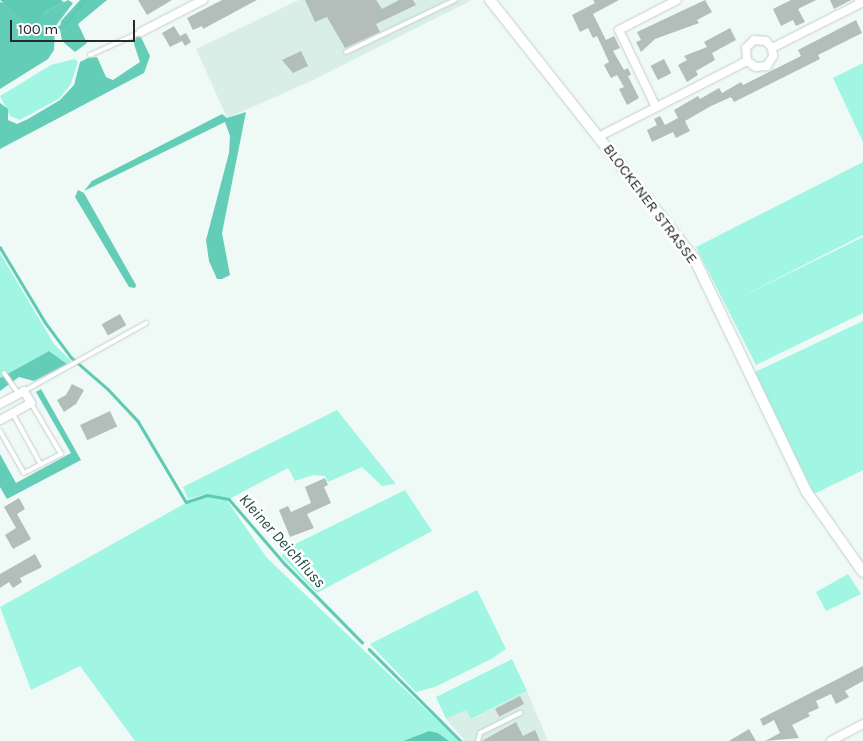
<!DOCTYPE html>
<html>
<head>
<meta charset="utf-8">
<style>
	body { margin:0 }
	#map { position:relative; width:863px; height:741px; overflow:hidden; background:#effaf7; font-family:Karla,sans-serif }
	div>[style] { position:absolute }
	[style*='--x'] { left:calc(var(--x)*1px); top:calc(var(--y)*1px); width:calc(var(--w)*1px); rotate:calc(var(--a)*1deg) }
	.built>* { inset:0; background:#daeee8 }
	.green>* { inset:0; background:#a0f6e3 }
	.forest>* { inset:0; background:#63cdb8 }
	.water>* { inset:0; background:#5fcab4 }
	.stream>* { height:2.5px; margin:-1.25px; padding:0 1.25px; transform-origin:1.25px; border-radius:1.25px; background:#5fcab4 }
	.building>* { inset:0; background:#b3bdba; transform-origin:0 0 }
	.roads { filter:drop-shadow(0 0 1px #c4cecc) drop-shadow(0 0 1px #c4cecc) }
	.service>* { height:4px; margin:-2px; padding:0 2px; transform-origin:2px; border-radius:2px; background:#fff }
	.minor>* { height:8px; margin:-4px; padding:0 4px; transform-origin:4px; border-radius:4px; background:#fff }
	.tertiary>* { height:10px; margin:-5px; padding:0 5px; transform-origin:5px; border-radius:5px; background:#fff }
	span { translate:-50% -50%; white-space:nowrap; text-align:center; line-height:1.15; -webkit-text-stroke:5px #fff; paint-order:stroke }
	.street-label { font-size:15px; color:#262a29 }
	.water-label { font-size:16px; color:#1e4c43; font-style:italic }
	.scale { position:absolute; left:10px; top:20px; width:125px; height:22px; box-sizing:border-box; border:2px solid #262a29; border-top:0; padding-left:6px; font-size:15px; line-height:18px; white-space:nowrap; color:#262a29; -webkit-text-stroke:4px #fff; paint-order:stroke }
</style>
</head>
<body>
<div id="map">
	<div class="built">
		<div style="clip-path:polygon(299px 0,472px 0,309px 82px,227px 118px,196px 49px)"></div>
		<div style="clip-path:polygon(527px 691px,548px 741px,465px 741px,446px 719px,466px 710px,472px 719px)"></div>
	</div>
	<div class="green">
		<div style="clip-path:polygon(74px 59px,78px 61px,71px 84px,60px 98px,20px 120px,10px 116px,0 96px,51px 65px)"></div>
		<div style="clip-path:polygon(863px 63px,863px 142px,833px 78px)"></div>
		<div style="clip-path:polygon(863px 162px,863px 235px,737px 299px,863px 237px,863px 313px,756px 365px,696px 247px)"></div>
		<div style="clip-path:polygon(0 253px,54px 344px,71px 361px,67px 364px,49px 351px,0 378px)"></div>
		<div style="clip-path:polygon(863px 321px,863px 470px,814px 494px,755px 372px)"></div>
		<div style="clip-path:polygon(337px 410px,396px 484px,382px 486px,362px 467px,328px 482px,325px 476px,313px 475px,295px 481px,288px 468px,229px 499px,207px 494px,188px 499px,183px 487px)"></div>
		<div style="clip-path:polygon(405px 490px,432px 531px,317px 593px,282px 557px,283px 550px)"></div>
		<div style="clip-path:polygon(207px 496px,226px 499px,267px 558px,459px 741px,449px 741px,438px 733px,429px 731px,403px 741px,135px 741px,80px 666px,31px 690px,0 607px,184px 504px)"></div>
		<div style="clip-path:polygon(848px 574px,861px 594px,826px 611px,816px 592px)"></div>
		<div style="clip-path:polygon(477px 590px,506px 649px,493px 658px,435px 687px,416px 692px,370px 644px)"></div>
		<div style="clip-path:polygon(512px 659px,527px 691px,471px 719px,466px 710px,446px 719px,436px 697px)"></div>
	</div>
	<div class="forest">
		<div style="clip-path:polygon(68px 0,73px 3px,55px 27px,54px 50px,48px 59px,0 89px,0 2px,43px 13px)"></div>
		<div style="clip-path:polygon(80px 0,107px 0,78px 24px,87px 43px,75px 52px,62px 41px,60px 29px,61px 21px)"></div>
		<div style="clip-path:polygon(136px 37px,141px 37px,150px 56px,144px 73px,0 149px,0 103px,8px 109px,8px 120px,17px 124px,28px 119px,60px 100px,74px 85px,80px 62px,88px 58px,97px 57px,106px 77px,113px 80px,140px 62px,134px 44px)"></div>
		<div style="clip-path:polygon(246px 112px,222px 233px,230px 275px,222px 279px,217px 279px,209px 261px,206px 240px,229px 153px,230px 136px,225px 122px,84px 191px,92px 181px,222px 114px,227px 118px)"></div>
		<div style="clip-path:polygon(78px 190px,84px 193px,136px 285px,135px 288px,129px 287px,75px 197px)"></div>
		<div style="clip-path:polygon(49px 351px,67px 364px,34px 381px,19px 377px,0 391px,0 378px)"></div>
		<div style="clip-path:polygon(41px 389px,81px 460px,7px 499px,0 487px,0 454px,16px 483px,71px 453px,36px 392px)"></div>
	</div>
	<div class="water">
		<div style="clip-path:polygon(0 0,61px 0,64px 2px,43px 13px,34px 28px)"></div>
		<div style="clip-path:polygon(429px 731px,438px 733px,449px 741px,403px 741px)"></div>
	</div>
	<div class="stream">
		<div style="--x:46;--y:33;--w:21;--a:-25"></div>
		<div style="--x:65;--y:24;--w:31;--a:-50"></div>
		<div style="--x:0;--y:247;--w:87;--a:59"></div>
		<div style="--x:45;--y:322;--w:44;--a:53.4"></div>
		<div style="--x:71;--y:357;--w:49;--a:40.9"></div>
		<div style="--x:108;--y:389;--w:44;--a:46.8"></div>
		<div style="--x:138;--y:421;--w:94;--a:59.3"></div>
		<div style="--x:186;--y:502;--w:22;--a:-18"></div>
		<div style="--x:207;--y:495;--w:22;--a:10"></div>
		<div style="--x:229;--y:499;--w:86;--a:49.3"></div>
		<div style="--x:285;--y:564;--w:110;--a:45.4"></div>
		<div style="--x:369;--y:649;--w:130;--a:45"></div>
	</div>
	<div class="building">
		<div style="clip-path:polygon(138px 0,172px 0,147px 15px)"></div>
		<div style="clip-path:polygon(222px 0,257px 0,203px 29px,202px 26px,193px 30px,187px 18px)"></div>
		<div style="clip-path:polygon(305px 0,376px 0,382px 9px,399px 0,413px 0,416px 5px,376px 24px,380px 32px,345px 48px,327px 17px,315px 22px)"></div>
		<div style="clip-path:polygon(593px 0,619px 0,593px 14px,606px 40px,614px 36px,620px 48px,613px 51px,624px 70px,628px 68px,631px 75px,628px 76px,639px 98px,627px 105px,619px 89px,624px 87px,617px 75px,611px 78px,604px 65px,609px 62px,597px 36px,593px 38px,588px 28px,580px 32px,572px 15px,595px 3px)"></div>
		<div style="clip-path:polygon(705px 0,712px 12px,697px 20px,699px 23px,655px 39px,641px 52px,636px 42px,641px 40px,637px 32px)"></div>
		<div style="clip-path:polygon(791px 0,816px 0,798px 9px,805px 22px,796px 26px,793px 20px,781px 26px,773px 9px)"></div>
		<div style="clip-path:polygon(830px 0,851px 0,834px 9px)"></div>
		<div style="clip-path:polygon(856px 20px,862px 33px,818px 55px,820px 59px,734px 102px,731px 97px,711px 106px,685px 121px,690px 131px,676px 138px,673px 132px,652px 142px,647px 130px,657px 125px,654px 119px,660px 116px,665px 125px,678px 118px,674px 110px,698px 96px,700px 99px,719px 88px,722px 93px,741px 82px,743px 85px,801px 56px,798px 50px)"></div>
		<div style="clip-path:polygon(174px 26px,180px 36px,186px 33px,191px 42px,185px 46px,182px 41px,170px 47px,162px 33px)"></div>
		<div style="clip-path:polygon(730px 28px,736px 40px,712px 53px,715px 60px,696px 71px,698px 75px,687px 82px,678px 65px,687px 60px,684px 56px,707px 47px,704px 42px)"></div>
		<div style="clip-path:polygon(301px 51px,308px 66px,293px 73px,282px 60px)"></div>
		<div style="left:664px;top:59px;width:16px;height:15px;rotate:63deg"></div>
		<div style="left:120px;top:314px;width:13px;height:21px;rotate:61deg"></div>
		<div style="clip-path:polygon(72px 384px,84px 390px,76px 404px,64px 412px,57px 400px,66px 395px)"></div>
		<div style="left:110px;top:411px;width:17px;height:33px;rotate:65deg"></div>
		<div style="clip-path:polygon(325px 478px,328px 485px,324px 487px,331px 503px,307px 514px,314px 528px,290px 537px,279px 510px,288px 506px,291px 512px,311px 503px,305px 487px)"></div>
		<div style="clip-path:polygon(19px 498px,25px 509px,17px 514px,31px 539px,13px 549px,5px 535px,16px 528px,4px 507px)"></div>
		<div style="clip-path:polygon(35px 554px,42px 567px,20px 578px,22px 582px,13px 588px,9px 582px,0 588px,0 574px)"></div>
		<div style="clip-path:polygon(863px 666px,863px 681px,845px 691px,849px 697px,836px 704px,831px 694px,816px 701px,819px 708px,808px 713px,810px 716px,792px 725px,799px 738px,765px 741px,780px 733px,774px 720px,763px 726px,760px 719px)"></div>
		<div style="left:520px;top:696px;width:9px;height:28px;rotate:63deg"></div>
		<div style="clip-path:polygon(516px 722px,523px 736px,535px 730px,540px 741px,482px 741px)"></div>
		<div style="clip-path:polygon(749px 729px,756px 741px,729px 741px)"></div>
	</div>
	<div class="roads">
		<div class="service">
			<div style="--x:346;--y:52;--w:121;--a:-25.5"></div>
			<div style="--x:90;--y:55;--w:56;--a:-24.3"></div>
			<div style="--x:4;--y:373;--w:24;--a:55"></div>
			<div style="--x:24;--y:391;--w:140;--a:-29.1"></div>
			<div style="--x:13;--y:414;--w:58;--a:61.2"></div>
			<div style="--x:0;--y:431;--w:48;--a:60.3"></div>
			<div style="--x:24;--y:473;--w:42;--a:-27.2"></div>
			<div style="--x:61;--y:454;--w:59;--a:-120.5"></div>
			<div style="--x:478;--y:741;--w:8;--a:-76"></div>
			<div style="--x:480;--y:733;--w:45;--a:-26.6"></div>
		</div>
		<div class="minor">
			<div style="--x:141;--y:32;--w:70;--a:-27.3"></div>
			<div style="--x:747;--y:61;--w:13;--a:-94"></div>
			<div style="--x:746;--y:48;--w:11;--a:-45"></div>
			<div style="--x:754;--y:40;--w:12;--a:5"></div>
			<div style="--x:766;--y:41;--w:9;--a:49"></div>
			<div style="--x:656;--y:107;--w:85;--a:-115.7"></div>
			<div style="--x:619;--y:30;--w:65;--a:-27.3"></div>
			<div style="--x:598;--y:137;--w:167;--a:-27"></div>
			<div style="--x:747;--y:61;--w:11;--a:34"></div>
			<div style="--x:756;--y:67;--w:11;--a:-5"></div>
			<div style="--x:767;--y:66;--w:12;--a:-59"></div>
			<div style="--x:773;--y:56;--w:8;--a:-97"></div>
			<div style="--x:772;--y:48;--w:100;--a:-26.8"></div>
			<div style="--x:861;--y:3;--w:4;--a:-124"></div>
			<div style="--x:0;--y:404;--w:27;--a:-28"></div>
			<div style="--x:24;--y:391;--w:14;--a:60"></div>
			<div style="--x:31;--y:403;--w:35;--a:151"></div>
			<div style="--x:831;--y:741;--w:36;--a:-28"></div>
		</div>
		<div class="tertiary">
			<div style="--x:490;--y:0;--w:329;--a:51.7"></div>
			<div style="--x:694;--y:258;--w:259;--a:64.3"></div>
			<div style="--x:806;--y:491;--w:99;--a:54.9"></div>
		</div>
	</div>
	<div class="street-label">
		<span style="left:650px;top:204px;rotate:53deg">BLOCKENER STRASSE</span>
	</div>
	<div class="water-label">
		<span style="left:282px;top:541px;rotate:48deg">Kleiner Deichfluss</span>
	</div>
	<div class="scale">100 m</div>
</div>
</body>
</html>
